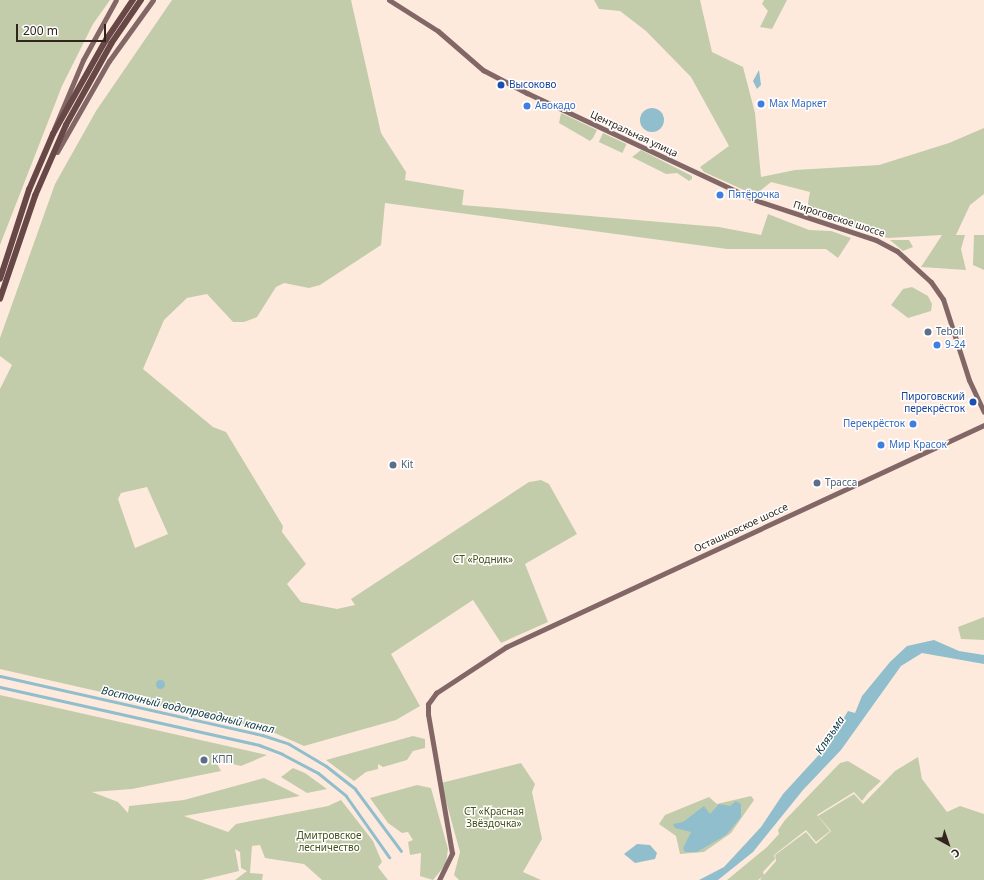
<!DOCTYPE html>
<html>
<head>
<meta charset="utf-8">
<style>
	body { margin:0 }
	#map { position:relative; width:984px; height:880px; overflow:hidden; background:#feeadd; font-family:"Noto Sans",sans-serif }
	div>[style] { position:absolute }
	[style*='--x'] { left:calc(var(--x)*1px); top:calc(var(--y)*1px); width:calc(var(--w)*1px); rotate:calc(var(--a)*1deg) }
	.green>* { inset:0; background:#c3ccaa; transform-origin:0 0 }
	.water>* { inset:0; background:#91becc }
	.round { border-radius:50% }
	.canal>* { height:3px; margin:-1.5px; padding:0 1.5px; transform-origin:1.5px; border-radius:1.5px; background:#91becc }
	.secondary>* { height:5px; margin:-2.5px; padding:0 2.5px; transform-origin:2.5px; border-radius:2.5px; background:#826766 }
	.primary>* { height:5.5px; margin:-2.75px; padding:0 2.75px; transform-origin:2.75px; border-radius:2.75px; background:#684847 }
	.dots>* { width:11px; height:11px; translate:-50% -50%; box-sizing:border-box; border:2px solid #fff; border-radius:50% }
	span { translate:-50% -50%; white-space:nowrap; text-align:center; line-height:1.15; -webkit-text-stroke:3px #fff; paint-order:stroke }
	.transit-label { font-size:10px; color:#164399 }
	.left { translate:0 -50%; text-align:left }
	.right { translate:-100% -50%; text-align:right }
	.shop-label { font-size:10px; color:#366cbe }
	.street-label { font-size:10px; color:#30241c }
	.service-label { font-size:10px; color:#4e5e75 }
	.park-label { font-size:10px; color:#455017 }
	.water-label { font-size:11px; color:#0a3540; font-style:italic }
	.north { position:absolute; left:928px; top:824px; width:40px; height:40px; -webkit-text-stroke:3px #fff; paint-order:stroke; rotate:140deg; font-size:11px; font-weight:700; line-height:16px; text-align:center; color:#30241c }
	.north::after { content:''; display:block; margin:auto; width:14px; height:18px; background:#30241c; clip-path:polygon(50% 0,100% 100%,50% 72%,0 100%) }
	.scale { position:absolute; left:16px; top:24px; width:90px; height:18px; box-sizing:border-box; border:2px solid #30241c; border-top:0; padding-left:5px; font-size:12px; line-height:14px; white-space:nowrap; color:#30241c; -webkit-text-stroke:3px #fff; paint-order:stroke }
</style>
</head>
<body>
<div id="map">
	<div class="green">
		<div style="clip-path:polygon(0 0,110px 0,93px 24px,62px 86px,0 245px)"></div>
		<div style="clip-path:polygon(evenodd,172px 0,351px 0,381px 133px,406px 172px,405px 180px,464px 190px,462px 205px,719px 227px,761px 235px,768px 214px,809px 230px,831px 231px,851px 238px,838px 258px,826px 249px,727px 249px,385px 203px,381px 245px,320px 285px,309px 288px,284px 283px,276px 287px,257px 317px,244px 322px,233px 322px,207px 294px,187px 298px,164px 320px,143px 369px,213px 427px,226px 432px,283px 526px,282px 532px,306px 564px,287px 584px,301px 602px,337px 609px,355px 605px,351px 599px,529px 482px,541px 480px,549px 484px,577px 534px,525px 564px,548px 622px,501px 643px,473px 600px,391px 654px,420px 706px,396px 720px,304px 746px,268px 730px,0 669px,0 389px,12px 365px,0 356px,0 338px,55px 184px,96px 111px,172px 0,147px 487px,168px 534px,135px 548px,118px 499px,121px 493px,147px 487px)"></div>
		<div style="clip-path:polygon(594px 0,700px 0,712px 52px,743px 67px,755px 113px,761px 177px,795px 170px,879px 165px,949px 143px,984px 128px,984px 194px,970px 205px,956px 235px,965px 235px,961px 249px,966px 270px,921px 267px,942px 235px,888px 238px,806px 213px,810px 192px,771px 182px,755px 195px,704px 172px,700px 167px,729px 146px,691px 77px,646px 31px,620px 11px,599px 9px)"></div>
		<div style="clip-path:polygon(764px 0,787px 0,772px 29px,760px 27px,768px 11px,762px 4px)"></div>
		<div style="clip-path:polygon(561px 113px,597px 130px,593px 138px,590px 141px,559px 123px)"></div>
		<div style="left:603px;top:133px;width:26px;height:10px;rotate:25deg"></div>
		<div style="clip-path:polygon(641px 150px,692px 176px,692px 179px,689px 181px,677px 173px,666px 174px,632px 157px)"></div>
		<div style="clip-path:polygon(974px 235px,984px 235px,984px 270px,973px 265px)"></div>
		<div style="clip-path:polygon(890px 240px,909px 240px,913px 247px,903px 251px)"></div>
		<div style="clip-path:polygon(912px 287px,928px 296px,932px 304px,931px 311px,908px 318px,891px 305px,903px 289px)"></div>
		<div style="clip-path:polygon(984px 617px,984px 640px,961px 639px,958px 627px)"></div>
		<div style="clip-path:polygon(0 695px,267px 755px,241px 766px,215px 760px,221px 771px,132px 789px,92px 792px,118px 802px,128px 813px,129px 806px,184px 800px,264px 778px,300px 796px,184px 816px,228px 832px,236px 824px,328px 806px,341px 800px,373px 841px,382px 862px,378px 867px,388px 880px,322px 880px,304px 864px,265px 858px,260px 845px,252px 846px,250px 873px,263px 874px,262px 880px,235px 880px,247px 871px,241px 868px,240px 852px,235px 849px,239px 871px,202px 880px,0 880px)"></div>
		<div style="clip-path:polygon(413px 736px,425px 739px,425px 748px,413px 751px,407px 760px,383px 767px,378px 764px,378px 769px,366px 772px,354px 781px,326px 760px)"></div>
		<div style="clip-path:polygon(918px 757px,922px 779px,947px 812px,960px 806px,984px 814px,984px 880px,760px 880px,762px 877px,758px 880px,727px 880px,767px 847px,779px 834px,778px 830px,785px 820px,840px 763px,848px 761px,881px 781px,868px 793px,862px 801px,854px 792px,817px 815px,830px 831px,816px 842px,806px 830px,774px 855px,775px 859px,763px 872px,764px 875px,776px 861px,775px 855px,806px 832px,816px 844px,831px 831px,818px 816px,854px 794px,863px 804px,895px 771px)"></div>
		<div style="clip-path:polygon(521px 763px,535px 784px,532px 792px,542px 839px,523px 872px,541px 880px,459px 880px,454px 875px,460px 852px,441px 783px)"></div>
		<div style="clip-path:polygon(293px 768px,305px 773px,327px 789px,307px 793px,281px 777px)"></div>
		<div style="clip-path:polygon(417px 785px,431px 788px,448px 849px,446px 864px,433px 880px,420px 876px,421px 853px,410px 855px,408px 842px,413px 840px,408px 832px,402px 833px,388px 823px,370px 798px)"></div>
		<div style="clip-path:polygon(751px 796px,754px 800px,731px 833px,704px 852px,680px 854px,676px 836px,659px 824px,665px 815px,709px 797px,717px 804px)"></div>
	</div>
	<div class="water">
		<div style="clip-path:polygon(759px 70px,761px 85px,757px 89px,753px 81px)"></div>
		<div class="round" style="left:640px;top:108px;width:24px;height:24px"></div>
		<div style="clip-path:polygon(934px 640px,959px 651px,984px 655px,984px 664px,922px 653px,901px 666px,841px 750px,803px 790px,753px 852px,718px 880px,699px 880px,724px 867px,761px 827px,783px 794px,827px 746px,848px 711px,855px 713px,862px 696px,890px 662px,907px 646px)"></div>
		<div class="round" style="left:155.5px;top:679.5px;width:9px;height:9px"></div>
		<div style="clip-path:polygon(736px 801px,741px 804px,741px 817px,726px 835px,697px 852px,685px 852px,683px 848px,691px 832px,675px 828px,673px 824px,683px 822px,704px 806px,710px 814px,719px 804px,730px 806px)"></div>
		<div style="clip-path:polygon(637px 844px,650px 845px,657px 853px,655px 859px,635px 863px,624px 854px)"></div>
	</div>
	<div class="canal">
		<div style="--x:0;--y:676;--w:269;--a:12.7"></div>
		<div style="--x:262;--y:735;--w:28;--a:18"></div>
		<div style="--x:289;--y:744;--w:43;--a:30.7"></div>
		<div style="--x:326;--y:766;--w:37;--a:38"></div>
		<div style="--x:355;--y:789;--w:77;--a:53.4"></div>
		<div style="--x:0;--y:687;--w:265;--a:12.6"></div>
		<div style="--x:259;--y:745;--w:25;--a:21"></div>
		<div style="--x:282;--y:754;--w:41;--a:27.8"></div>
		<div style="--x:318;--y:773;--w:36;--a:39"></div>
		<div style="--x:346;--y:796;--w:75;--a:54.8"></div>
	</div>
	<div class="secondary">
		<div style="--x:389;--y:0;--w:58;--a:32.3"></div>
		<div style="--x:438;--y:31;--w:60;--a:40.9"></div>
		<div style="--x:483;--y:70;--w:50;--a:27.6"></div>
		<div style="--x:527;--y:93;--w:252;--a:25.1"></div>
		<div style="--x:755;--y:200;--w:127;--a:18.3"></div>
		<div style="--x:876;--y:240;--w:24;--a:28"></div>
		<div style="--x:897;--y:251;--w:46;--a:42.4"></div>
		<div style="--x:931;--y:282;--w:21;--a:55"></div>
		<div style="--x:943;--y:299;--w:85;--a:72.2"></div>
		<div style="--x:969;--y:380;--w:35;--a:65"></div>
		<div style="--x:54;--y:129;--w:75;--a:-67.2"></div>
		<div style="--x:83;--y:60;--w:68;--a:-61.2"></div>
		<div style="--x:57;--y:152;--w:105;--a:-60.3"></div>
		<div style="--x:109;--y:61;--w:75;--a:-54.2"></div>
		<div style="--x:439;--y:880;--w:30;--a:-64"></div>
		<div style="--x:452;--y:853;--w:141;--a:-99.8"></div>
		<div style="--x:428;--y:714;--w:10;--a:-90"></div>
		<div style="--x:428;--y:704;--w:14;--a:-54"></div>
		<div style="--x:436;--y:693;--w:84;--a:-33.3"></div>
		<div style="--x:506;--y:647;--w:527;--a:-24.91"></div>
	</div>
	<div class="primary">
		<div style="--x:0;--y:279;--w:94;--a:-72"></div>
		<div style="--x:29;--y:190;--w:61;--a:-66.8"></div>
		<div style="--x:53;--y:134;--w:108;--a:-60.6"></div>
		<div style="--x:106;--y:40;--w:48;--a:-56"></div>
		<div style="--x:0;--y:299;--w:109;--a:-71.2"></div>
		<div style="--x:35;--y:196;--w:77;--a:-66.4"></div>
		<div style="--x:66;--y:125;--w:93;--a:-60.9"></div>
		<div style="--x:111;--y:44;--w:53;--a:-55.7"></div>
	</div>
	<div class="dots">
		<div style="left:501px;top:85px;background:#1a4fb4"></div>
		<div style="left:761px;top:104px;background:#3f7fe0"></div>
		<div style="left:527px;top:106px;background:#3f7fe0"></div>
		<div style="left:720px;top:195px;background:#3f7fe0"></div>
		<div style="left:928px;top:332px;background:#5c6f8a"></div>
		<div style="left:937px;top:345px;background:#3f7fe0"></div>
		<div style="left:973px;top:402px;background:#1a4fb4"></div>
		<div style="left:913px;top:424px;background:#3f7fe0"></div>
		<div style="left:881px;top:445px;background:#3f7fe0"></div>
		<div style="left:393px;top:465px;background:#5c6f8a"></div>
		<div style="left:817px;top:483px;background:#5c6f8a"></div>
		<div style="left:204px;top:760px;background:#5c6f8a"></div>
	</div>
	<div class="transit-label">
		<span class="left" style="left:509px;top:85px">Высоково</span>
		<span class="right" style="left:965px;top:402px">Пироговский<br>перекрёсток</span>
	</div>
	<div class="shop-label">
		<span class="left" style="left:769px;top:104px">Мах Маркет</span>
		<span class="left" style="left:535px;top:106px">Авокадо</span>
		<span class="left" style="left:728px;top:195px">Пятёрочка</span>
		<span class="left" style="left:945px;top:345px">9-24</span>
		<span class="right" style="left:905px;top:424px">Перекрёсток</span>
		<span class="left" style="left:889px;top:445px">Мир Красок</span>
	</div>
	<div class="street-label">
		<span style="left:634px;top:134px;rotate:25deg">Центральная улица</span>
		<span style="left:839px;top:219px;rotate:18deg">Пироговское шоссе</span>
		<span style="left:741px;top:528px;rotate:-25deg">Осташковское шоссе</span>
	</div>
	<div class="service-label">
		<span class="left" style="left:936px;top:332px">Teboil</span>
		<span class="left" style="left:401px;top:465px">Kit</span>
		<span class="left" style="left:825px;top:483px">Трасса</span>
		<span class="left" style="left:212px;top:760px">КПП</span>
	</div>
	<div class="park-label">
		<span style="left:483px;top:560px">СТ «Родник»</span>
		<span style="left:494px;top:817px">СТ «Красная<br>Звёздочка»</span>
		<span style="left:329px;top:841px">Дмитровское<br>лесничество</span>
	</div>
	<div class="water-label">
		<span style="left:188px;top:710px;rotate:13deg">Восточный водопроводный канал</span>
		<span style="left:830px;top:735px;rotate:-56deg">Клязьма</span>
	</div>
	<div class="north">С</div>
	<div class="scale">200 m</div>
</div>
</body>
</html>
